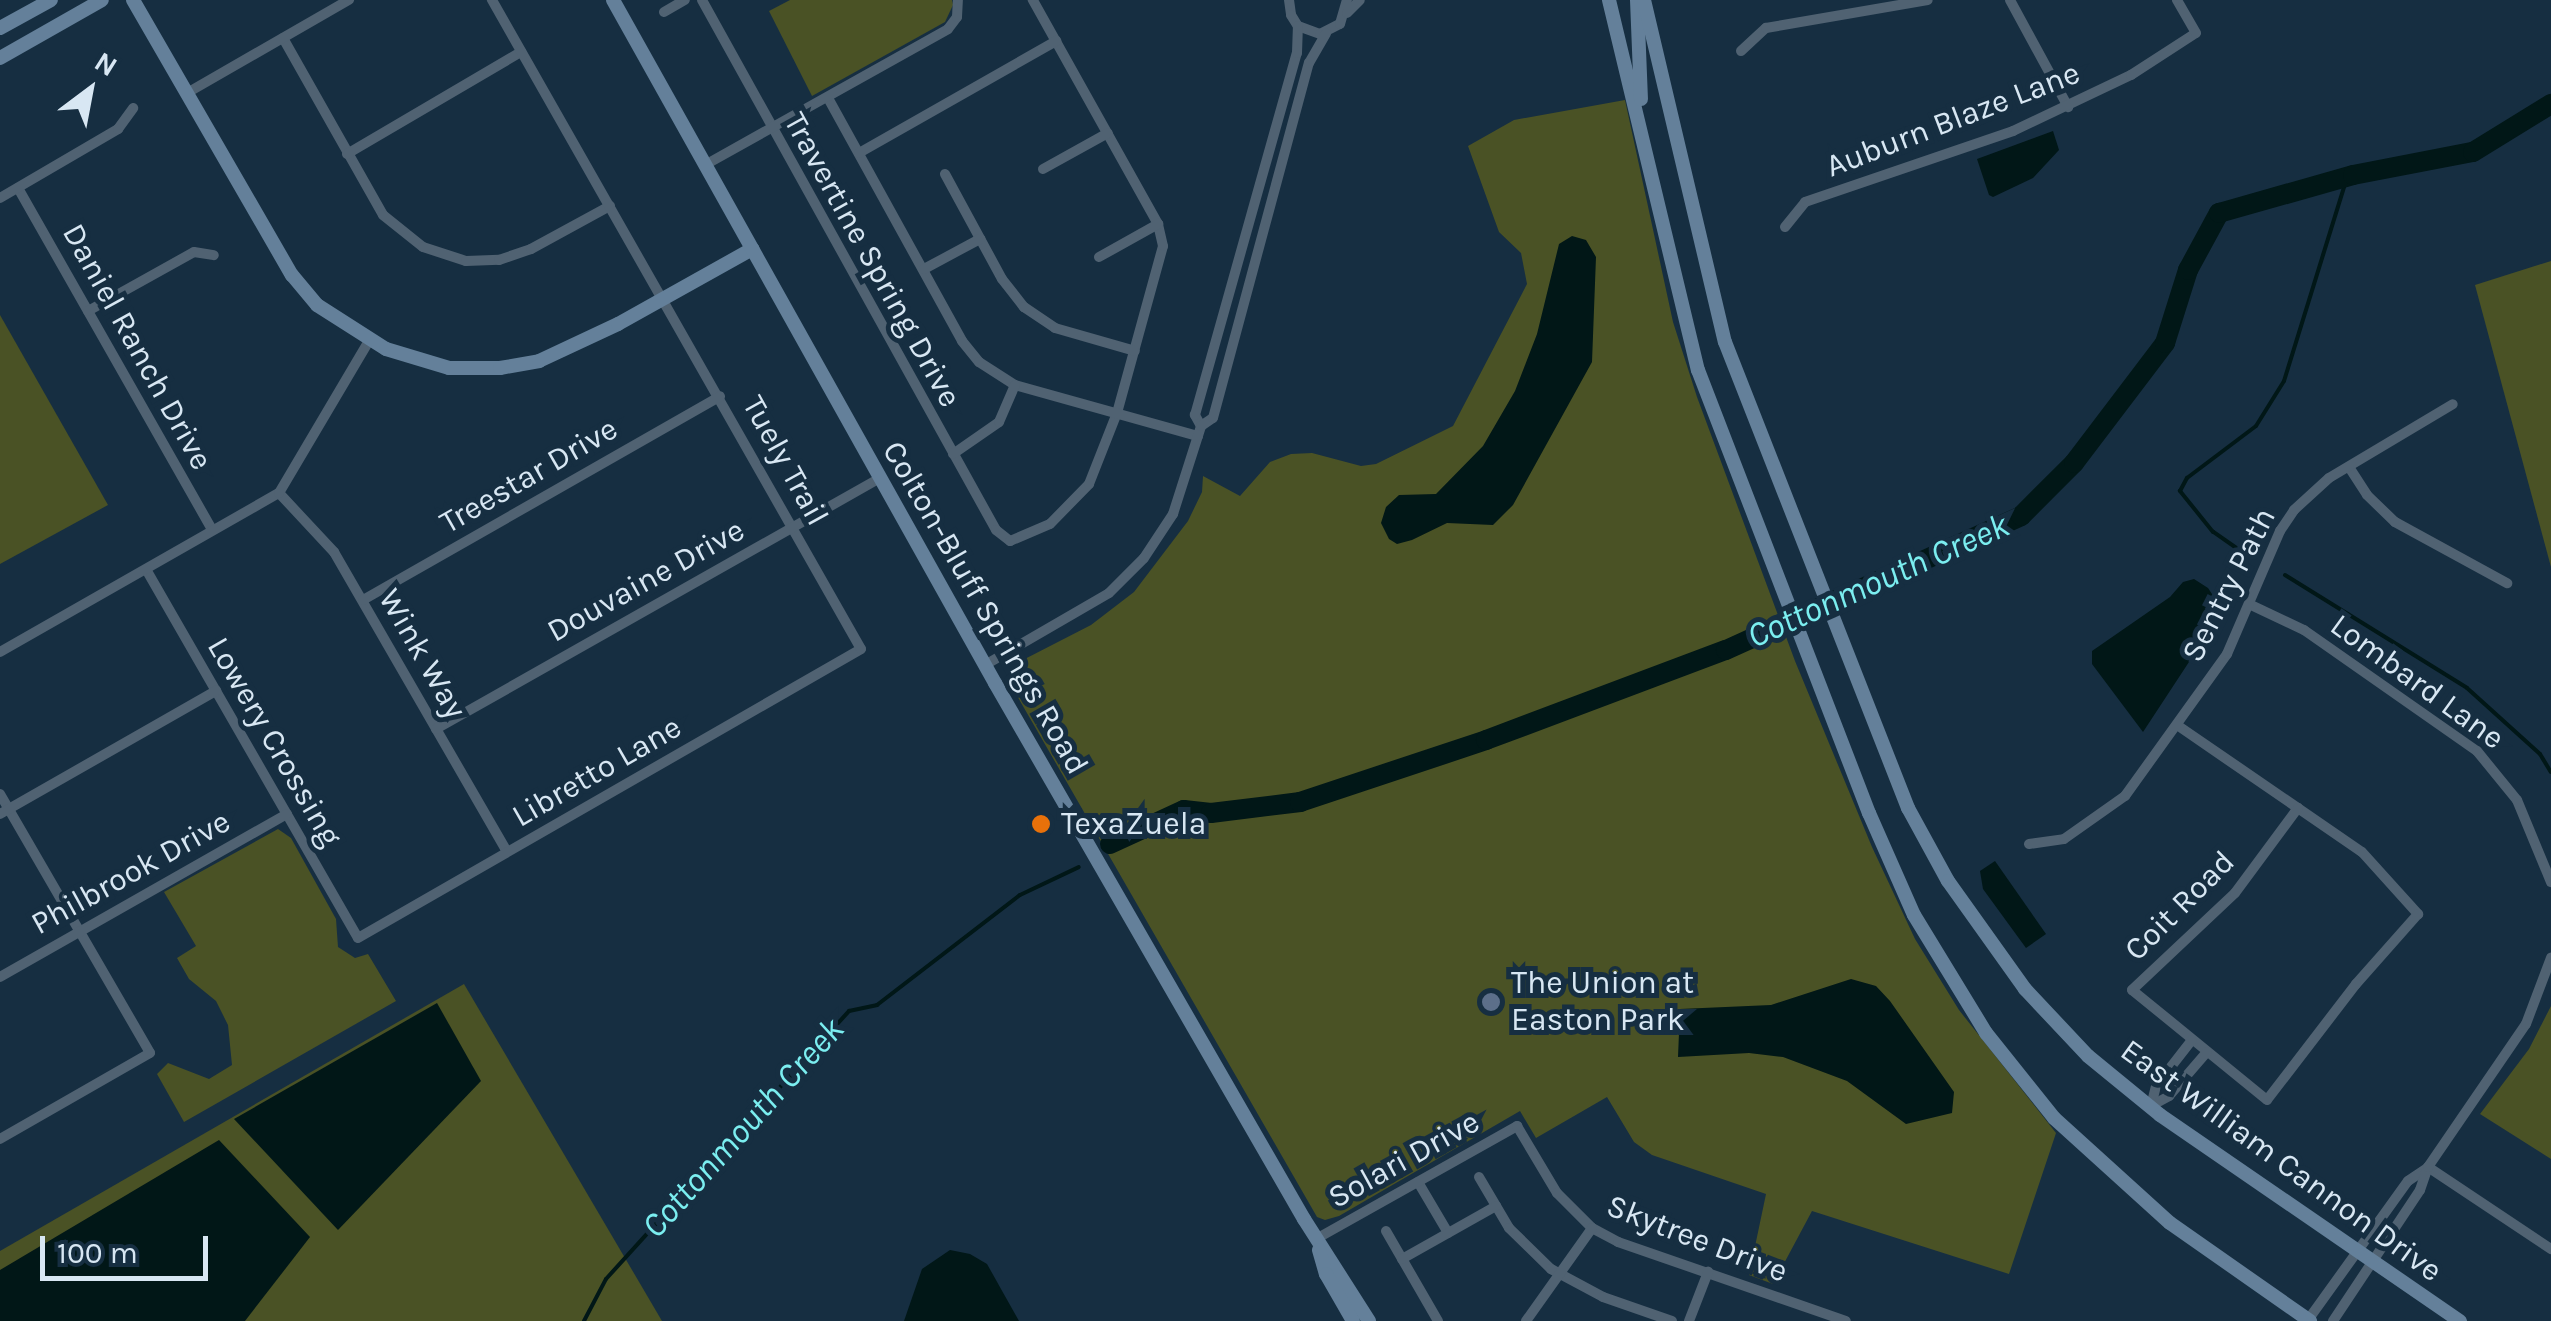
<!DOCTYPE html>
<html>
<head>
<meta charset="utf-8">
<style>
	body { margin:0 }
	#map { position:relative; width:2551px; height:1321px; overflow:hidden; background:#162e41; font-family:Karla,sans-serif }
	div>[style] { position:absolute }
	[style*='--x'] { left:calc(var(--x)*1px); top:calc(var(--y)*1px); width:calc(var(--w)*1px); rotate:calc(var(--a)*1deg) }
	.green>* { inset:0; background:#4a5225 }
	.water>* { inset:0; background:#011717 }
	.stream>* { height:4px; margin:-2px; padding:0 2px; transform-origin:2px; border-radius:2px; background:#011717 }
	.river>* { height:20px; margin:-10px; padding:0 10px; transform-origin:10px; border-radius:10px; background:#011717 }
	.street>* { height:10px; margin:-5px; padding:0 5px; transform-origin:5px; border-radius:5px; background:#506272 }
	.secondary>* { height:14px; margin:-7px; padding:0 7px; transform-origin:7px; border-radius:7px; background:#64809a }
	.dots>* { width:28px; height:28px; translate:-50% -50%; box-sizing:border-box; border:5px solid #162e41; border-radius:50% }
	span { translate:-50% -50%; white-space:nowrap; text-align:center; line-height:1.15; -webkit-text-stroke:10px #162e41; paint-order:stroke }
	.street-label { font-size:32px; color:#d8e7f3 }
	.poi-label { font-size:32px; color:#d8e7f3 }
	.left { translate:0 -50%; text-align:left }
	.water-label { font-size:35px; color:#7beef0; font-style:italic }
	.north { position:absolute; left:40px; top:40px; width:100px; height:100px; -webkit-text-stroke:8px #162e41; paint-order:stroke; rotate:32deg; font-size:28px; font-weight:700; line-height:40px; text-align:center; color:#d8e7f3 }
	.north::after { content:''; display:block; margin:auto; width:35px; height:45px; background:#d8e7f3; clip-path:polygon(50% 0,100% 100%,50% 72%,0 100%) }
	.scale { position:absolute; left:40px; top:1236px; width:168px; height:45px; box-sizing:border-box; border:5px solid #d8e7f3; border-top:0; padding-left:12px; font-size:30px; line-height:35px; white-space:nowrap; color:#d8e7f3; -webkit-text-stroke:8px #162e41; paint-order:stroke }
</style>
</head>
<body>
<div id="map">
	<div class="green">
		<div style="clip-path:polygon(790px 0,952px 0,953px 5px,945px 22px,812px 96px,769px 11px)"></div>
		<div style="clip-path:polygon(1625px 100px,1673px 322px,1697px 397px,1795px 661px,1872px 847px,1915px 939px,1959px 1010px,2056px 1133px,2009px 1274px,1812px 1211px,1773px 1284px,1749px 1275px,1766px 1194px,1652px 1155px,1634px 1142px,1607px 1097px,1536px 1138px,1520px 1111px,1339px 1216px,1325px 1220px,1317px 1217px,1008px 680px,1011px 666px,1091px 625px,1134px 592px,1188px 521px,1202px 492px,1203px 476px,1240px 496px,1270px 462px,1291px 454px,1312px 453px,1361px 466px,1376px 464px,1453px 426px,1527px 284px,1521px 253px,1499px 232px,1468px 146px,1514px 120px)"></div>
		<div style="clip-path:polygon(2551px 261px,2551px 567px,2475px 285px)"></div>
		<div style="clip-path:polygon(0 315px,108px 505px,0 564px)"></div>
		<div style="clip-path:polygon(278px 829px,291px 838px,336px 919px,338px 947px,355px 958px,368px 954px,396px 1001px,184px 1122px,157px 1074px,168px 1063px,209px 1079px,232px 1065px,228px 1025px,216px 1001px,189px 979px,177px 958px,196px 946px,164px 892px)"></div>
		<div style="clip-path:polygon(464px 984px,662px 1321px,0 1321px,0 1251px)"></div>
		<div style="clip-path:polygon(2551px 1006px,2551px 1159px,2480px 1114px,2529px 1049px)"></div>
	</div>
	<div class="water">
		<div style="clip-path:polygon(2053px 131px,2059px 150px,2033px 178px,1993px 197px,1989px 195px,1977px 159px)"></div>
		<div style="clip-path:polygon(1572px 236px,1586px 240px,1596px 257px,1592px 362px,1513px 505px,1493px 525px,1447px 523px,1412px 540px,1397px 544px,1389px 539px,1381px 523px,1386px 507px,1399px 495px,1436px 494px,1483px 446px,1515px 391px,1537px 334px,1559px 244px)"></div>
		<div style="clip-path:polygon(2194px 579px,2208px 588px,2218px 603px,2208px 633px,2143px 732px,2092px 664px,2092px 651px,2170px 597px,2183px 582px)"></div>
		<div style="clip-path:polygon(1995px 861px,2046px 934px,2026px 948px,1983px 889px,1980px 871px)"></div>
		<div style="clip-path:polygon(1851px 979px,1876px 986px,1890px 1001px,1954px 1092px,1952px 1113px,1906px 1124px,1847px 1081px,1783px 1057px,1749px 1053px,1678px 1057px,1680px 1009px,1771px 1005px)"></div>
		<div style="clip-path:polygon(437px 1003px,481px 1081px,338px 1230px,234px 1119px)"></div>
		<div style="clip-path:polygon(219px 1140px,310px 1237px,245px 1321px,0 1321px,0 1270px)"></div>
		<div style="clip-path:polygon(950px 1250px,970px 1254px,987px 1264px,1019px 1321px,904px 1321px,922px 1269px)"></div>
	</div>
	<div class="stream">
		<div style="--x:2245;--y:554;--w:39;--a:-145"></div>
		<div style="--x:2213;--y:532;--w:53;--a:-128.8"></div>
		<div style="--x:2180;--y:491;--w:15;--a:-62"></div>
		<div style="--x:2187;--y:478;--w:86;--a:-37"></div>
		<div style="--x:2256;--y:426;--w:53;--a:-58.1"></div>
		<div style="--x:2284;--y:381;--w:214;--a:-72.8"></div>
		<div style="--x:2285;--y:575;--w:214;--a:31.8"></div>
		<div style="--x:2467;--y:688;--w:98;--a:42.1"></div>
		<div style="--x:2540;--y:754;--w:21;--a:59"></div>
		<div style="--x:584;--y:1321;--w:47;--a:-62.4"></div>
		<div style="--x:606;--y:1279;--w:362;--a:-47.8"></div>
		<div style="--x:849;--y:1011;--w:29;--a:-12"></div>
		<div style="--x:877;--y:1005;--w:180;--a:-37.6"></div>
		<div style="--x:1020;--y:895;--w:65;--a:-25.4"></div>
	</div>
	<div class="river">
		<div style="--x:1110;--y:844;--w:81;--a:-24.7"></div>
		<div style="--x:1184;--y:810;--w:27;--a:6"></div>
		<div style="--x:1211;--y:813;--w:90;--a:-7"></div>
		<div style="--x:1300;--y:802;--w:196;--a:-18.4"></div>
		<div style="--x:1486;--y:740;--w:256;--a:-20.6"></div>
		<div style="--x:1726;--y:650;--w:324;--a:-24.4"></div>
		<div style="--x:2021;--y:516;--w:75;--a:-45"></div>
		<div style="--x:2074;--y:463;--w:151;--a:-52.8"></div>
		<div style="--x:2165;--y:343;--w:77;--a:-72.5"></div>
		<div style="--x:2188;--y:270;--w:65;--a:-61.5"></div>
		<div style="--x:2219;--y:213;--w:139;--a:-15.8"></div>
		<div style="--x:2353;--y:175;--w:122;--a:-10.9"></div>
		<div style="--x:2473;--y:152;--w:92;--a:-31.6"></div>
	</div>
	<div class="street">
		<div style="--x:702;--y:0;--w:606;--a:60.98"></div>
		<div style="--x:996;--y:530;--w:18;--a:38"></div>
		<div style="--x:1010;--y:541;--w:43;--a:-23"></div>
		<div style="--x:1050;--y:524;--w:56;--a:-45.7"></div>
		<div style="--x:1089;--y:484;--w:76;--a:-68.5"></div>
		<div style="--x:1117;--y:413;--w:173;--a:-74.6"></div>
		<div style="--x:1163;--y:246;--w:23;--a:-103"></div>
		<div style="--x:1158;--y:224;--w:257;--a:-119.2"></div>
		<div style="--x:1289;--y:0;--w:15;--a:82"></div>
		<div style="--x:1291;--y:15;--w:13;--a:58"></div>
		<div style="--x:1298;--y:26;--w:23;--a:20"></div>
		<div style="--x:1320;--y:34;--w:22;--a:-27"></div>
		<div style="--x:1340;--y:24;--w:25;--a:-74"></div>
		<div style="--x:2010;--y:0;--w:122;--a:61.5"></div>
		<div style="--x:664;--y:12;--w:24;--a:-30"></div>
		<div style="--x:1347;--y:13;--w:18;--a:-45"></div>
		<div style="--x:283;--y:38;--w:203;--a:60.5"></div>
		<div style="--x:383;--y:215;--w:51;--a:38.7"></div>
		<div style="--x:423;--y:247;--w:45;--a:18"></div>
		<div style="--x:466;--y:261;--w:33;--a:-2"></div>
		<div style="--x:499;--y:260;--w:34;--a:-19"></div>
		<div style="--x:531;--y:249;--w:90;--a:-28.6"></div>
		<div style="--x:1741;--y:51;--w:34;--a:-43"></div>
		<div style="--x:1766;--y:28;--w:164;--a:-9.8"></div>
		<div style="--x:187;--y:93;--w:187;--a:-29.9"></div>
		<div style="--x:828;--y:98;--w:277;--a:61.1"></div>
		<div style="--x:962;--y:341;--w:27;--a:51"></div>
		<div style="--x:979;--y:362;--w:43;--a:32.6"></div>
		<div style="--x:1015;--y:385;--w:190;--a:15.6"></div>
		<div style="--x:859;--y:153;--w:227;--a:-29.6"></div>
		<div style="--x:347;--y:154;--w:202;--a:-30.4"></div>
		<div style="--x:705;--y:165;--w:278;--a:-29.2"></div>
		<div style="--x:948;--y:29;--w:15;--a:-53"></div>
		<div style="--x:957;--y:17;--w:17;--a:-87"></div>
		<div style="--x:1043;--y:169;--w:74;--a:-29"></div>
		<div style="--x:945;--y:174;--w:119;--a:61.5"></div>
		<div style="--x:1002;--y:279;--w:36;--a:52"></div>
		<div style="--x:1024;--y:307;--w:37;--a:34"></div>
		<div style="--x:1055;--y:328;--w:83;--a:16"></div>
		<div style="--x:18;--y:188;--w:393;--a:60.4"></div>
		<div style="--x:0;--y:198;--w:137;--a:-30.3"></div>
		<div style="--x:118;--y:129;--w:26;--a:-54"></div>
		<div style="--x:1785;--y:227;--w:32;--a:-51"></div>
		<div style="--x:1805;--y:202;--w:220;--a:-18.8"></div>
		<div style="--x:2013;--y:131;--w:131;--a:-25.4"></div>
		<div style="--x:2131;--y:75;--w:77;--a:-32.9"></div>
		<div style="--x:2196;--y:33;--w:38;--a:-120"></div>
		<div style="--x:1099;--y:257;--w:68;--a:-29.2"></div>
		<div style="--x:924;--y:269;--w:64;--a:-28.2"></div>
		<div style="--x:88;--y:311;--w:121;--a:-29.1"></div>
		<div style="--x:194;--y:252;--w:20;--a:9"></div>
		<div style="--x:1201;--y:426;--w:13;--a:-119"></div>
		<div style="--x:1195;--y:415;--w:376;--a:-74.3"></div>
		<div style="--x:1297;--y:53;--w:27;--a:-88"></div>
		<div style="--x:953;--y:454;--w:56;--a:-34.8"></div>
		<div style="--x:999;--y:422;--w:40;--a:-66.6"></div>
		<div style="--x:2349;--y:467;--w:33;--a:57"></div>
		<div style="--x:2367;--y:495;--w:39;--a:44"></div>
		<div style="--x:2395;--y:522;--w:128;--a:28.6"></div>
		<div style="--x:279;--y:493;--w:81;--a:47"></div>
		<div style="--x:334;--y:552;--w:346;--a:60"></div>
		<div style="--x:147;--y:571;--w:423;--a:60.1"></div>
		<div style="--x:358;--y:938;--w:580;--a:-29.88"></div>
		<div style="--x:861;--y:649;--w:747;--a:-119.62"></div>
		<div style="--x:363;--y:600;--w:411;--a:-29.7"></div>
		<div style="--x:2251;--y:605;--w:59;--a:25.3"></div>
		<div style="--x:2304;--y:630;--w:211;--a:35"></div>
		<div style="--x:2477;--y:751;--w:63;--a:50.8"></div>
		<div style="--x:2517;--y:800;--w:89;--a:67.5"></div>
		<div style="--x:0;--y:652;--w:321;--a:-29.7"></div>
		<div style="--x:279;--y:493;--w:177;--a:-59.4"></div>
		<div style="--x:985;--y:665;--w:143;--a:-30.1"></div>
		<div style="--x:1109;--y:593;--w:49;--a:-45"></div>
		<div style="--x:1144;--y:558;--w:53;--a:-56.6"></div>
		<div style="--x:1173;--y:514;--w:92;--a:-72.3"></div>
		<div style="--x:1201;--y:426;--w:14;--a:-34"></div>
		<div style="--x:1213;--y:418;--w:368;--a:-74.9"></div>
		<div style="--x:1309;--y:63;--w:34;--a:-60"></div>
		<div style="--x:2177;--y:725;--w:224;--a:34.5"></div>
		<div style="--x:2362;--y:852;--w:84;--a:47.9"></div>
		<div style="--x:2418;--y:914;--w:94;--a:131.5"></div>
		<div style="--x:2356;--y:984;--w:146;--a:127.5"></div>
		<div style="--x:2267;--y:1100;--w:174;--a:-140.8"></div>
		<div style="--x:2132;--y:990;--w:141;--a:-43.3"></div>
		<div style="--x:2235;--y:893;--w:106;--a:-53.5"></div>
		<div style="--x:436;--y:729;--w:510;--a:-29.48"></div>
		<div style="--x:0;--y:794;--w:299;--a:59.9"></div>
		<div style="--x:150;--y:1053;--w:173;--a:150.2"></div>
		<div style="--x:0;--y:814;--w:249;--a:-29.7"></div>
		<div style="--x:2029;--y:844;--w:35;--a:-8"></div>
		<div style="--x:2064;--y:839;--w:75;--a:-35.2"></div>
		<div style="--x:2125;--y:796;--w:175;--a:-54.3"></div>
		<div style="--x:2227;--y:654;--w:134;--a:-66.7"></div>
		<div style="--x:2280;--y:531;--w:25;--a:-56"></div>
		<div style="--x:2294;--y:510;--w:47;--a:-42.4"></div>
		<div style="--x:2329;--y:478;--w:144;--a:-30.8"></div>
		<div style="--x:0;--y:977;--w:330;--a:-29.6"></div>
		<div style="--x:2151;--y:1106;--w:21;--a:-76"></div>
		<div style="--x:2156;--y:1086;--w:58;--a:-52"></div>
		<div style="--x:2151;--y:1106;--w:21;--a:-29"></div>
		<div style="--x:2169;--y:1096;--w:58;--a:-49.2"></div>
		<div style="--x:2428;--y:1167;--w:148;--a:33.7"></div>
		<div style="--x:1479;--y:1177;--w:59;--a:59.5"></div>
		<div style="--x:1509;--y:1228;--w:59;--a:44.3"></div>
		<div style="--x:1551;--y:1269;--w:59;--a:28.3"></div>
		<div style="--x:1603;--y:1297;--w:73;--a:19.2"></div>
		<div style="--x:1418;--y:1182;--w:59;--a:59.5"></div>
		<div style="--x:1386;--y:1231;--w:104;--a:60"></div>
		<div style="--x:1316;--y:1239;--w:231;--a:-29.3"></div>
		<div style="--x:1517;--y:1126;--w:78;--a:59.2"></div>
		<div style="--x:1557;--y:1193;--w:49;--a:45"></div>
		<div style="--x:1592;--y:1228;--w:30;--a:28"></div>
		<div style="--x:1618;--y:1242;--w:241;--a:19.1"></div>
		<div style="--x:1402;--y:1259;--w:108;--a:-29.4"></div>
		<div style="--x:2308;--y:1320;--w:171;--a:-54.3"></div>
		<div style="--x:2408;--y:1181;--w:23;--a:-34"></div>
		<div style="--x:1526;--y:1321;--w:114;--a:-54.6"></div>
		<div style="--x:1689;--y:1321;--w:53;--a:-68.8"></div>
		<div style="--x:2333;--y:1321;--w:157;--a:-56.4"></div>
		<div style="--x:2420;--y:1190;--w:24;--a:-71"></div>
		<div style="--x:2428;--y:1167;--w:173;--a:-55.6"></div>
		<div style="--x:2526;--y:1024;--w:71;--a:-69.3"></div>
	</div>
	<div class="secondary">
		<div style="--x:133;--y:0;--w:318;--a:60"></div>
		<div style="--x:292;--y:275;--w:39;--a:50"></div>
		<div style="--x:317;--y:305;--w:82;--a:32.5"></div>
		<div style="--x:386;--y:349;--w:66;--a:16.8"></div>
		<div style="--x:449;--y:368;--w:51;--a:0"></div>
		<div style="--x:500;--y:368;--w:40;--a:-10"></div>
		<div style="--x:539;--y:361;--w:87;--a:-25.1"></div>
		<div style="--x:618;--y:324;--w:154;--a:-29.2"></div>
		<div style="--x:613;--y:0;--w:783;--a:60.78"></div>
		<div style="--x:995;--y:683;--w:619;--a:60.04"></div>
		<div style="--x:1304;--y:1219;--w:121;--a:57.5"></div>
		<div style="--x:1609;--y:0;--w:381;--a:76.5"></div>
		<div style="--x:1698;--y:370;--w:475;--a:68.9"></div>
		<div style="--x:1869;--y:813;--w:111;--a:66.2"></div>
		<div style="--x:1914;--y:915;--w:138;--a:58.6"></div>
		<div style="--x:1986;--y:1033;--w:109;--a:51.3"></div>
		<div style="--x:2054;--y:1118;--w:156;--a:42.2"></div>
		<div style="--x:2170;--y:1223;--w:171;--a:35"></div>
		<div style="--x:1637;--y:0;--w:99;--a:87.7"></div>
		<div style="--x:1644;--y:0;--w:351;--a:76.7"></div>
		<div style="--x:1725;--y:342;--w:501;--a:68.56"></div>
		<div style="--x:1908;--y:808;--w:83;--a:61.3"></div>
		<div style="--x:1948;--y:881;--w:133;--a:54.5"></div>
		<div style="--x:2025;--y:989;--w:92;--a:46.8"></div>
		<div style="--x:2088;--y:1056;--w:93;--a:39.3"></div>
		<div style="--x:2160;--y:1115;--w:364;--a:34.5"></div>
		<div style="--x:0;--y:28;--w:58;--a:-28.8"></div>
		<div style="--x:0;--y:58;--w:117;--a:-29.6"></div>
		<div style="--x:1319;--y:1250;--w:25;--a:74"></div>
		<div style="--x:1326;--y:1274;--w:54;--a:60.1"></div>
	</div>
	<div class="dots">
		<div style="left:1041px;top:824px;background:#e8710a"></div>
		<div style="left:1491px;top:1002px;background:#5c6f8a"></div>
	</div>
	<div class="street-label">
		<span style="left:1953px;top:120px;rotate:-21deg">Auburn Blaze Lane</span>
		<span style="left:872px;top:260px;rotate:61deg">Travertine Spring Drive</span>
		<span style="left:137px;top:347px;rotate:61deg">Daniel Ranch Drive</span>
		<span style="left:785px;top:461px;rotate:61deg">Tuely Trail</span>
		<span style="left:529px;top:476px;rotate:-30deg">Treestar Drive</span>
		<span style="left:646px;top:581px;rotate:-29deg">Douvaine Drive</span>
		<span style="left:2229px;top:585px;rotate:-63deg">Sentry Path</span>
		<span style="left:985px;top:608px;rotate:60deg">Colton-Bluff Springs Road</span>
		<span style="left:422px;top:654px;rotate:60deg">Wink Way</span>
		<span style="left:2417px;top:682px;rotate:36deg">Lombard Lane</span>
		<span style="left:274px;top:742px;rotate:60deg">Lowery Crossing</span>
		<span style="left:597px;top:772px;rotate:-30deg">Libretto Lane</span>
		<span style="left:131px;top:873px;rotate:-29deg">Philbrook Drive</span>
		<span style="left:2180px;top:906px;rotate:-45deg">Coit Road</span>
		<span style="left:1404px;top:1160px;rotate:-29deg">Solari Drive</span>
		<span style="left:2281px;top:1161px;rotate:36deg">East William Cannon Drive</span>
		<span style="left:1697px;top:1239px;rotate:21deg">Skytree Drive</span>
	</div>
	<div class="poi-label">
		<span class="left" style="left:1061px;top:824px">TexaZuela</span>
		<span class="left" style="left:1511px;top:1002px">The Union at<br>Easton Park</span>
	</div>
	<div class="water-label">
		<span style="left:1878px;top:581px;rotate:-24deg">Cottonmouth Creek</span>
		<span style="left:743px;top:1128px;rotate:-48deg">Cottonmouth Creek</span>
	</div>
	<div class="north">N</div>
	<div class="scale">100 m</div>
</div>
</body>
</html>
